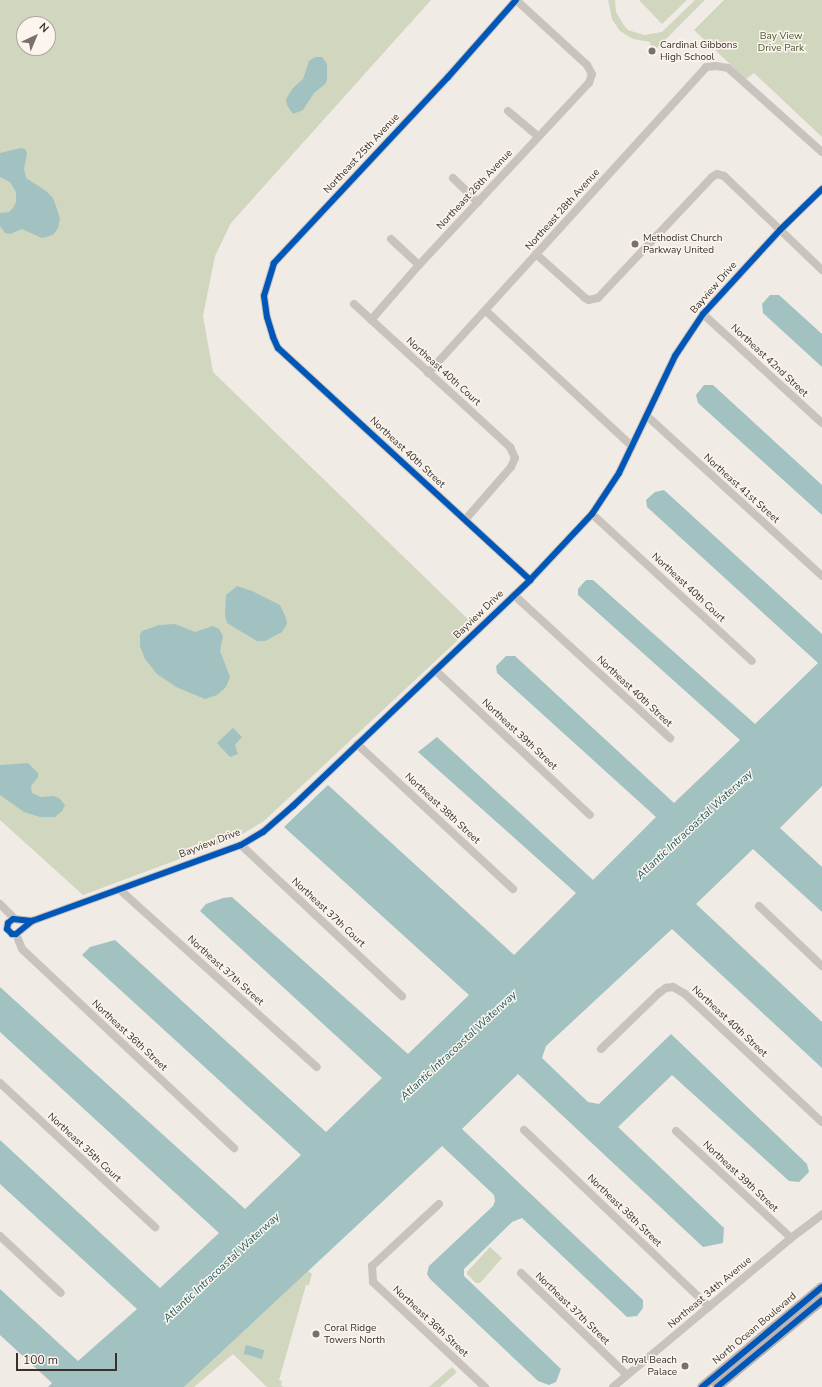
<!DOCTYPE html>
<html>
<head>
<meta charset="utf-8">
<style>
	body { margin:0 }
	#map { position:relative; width:822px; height:1387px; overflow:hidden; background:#f0ebe5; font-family:"Nunito Sans",sans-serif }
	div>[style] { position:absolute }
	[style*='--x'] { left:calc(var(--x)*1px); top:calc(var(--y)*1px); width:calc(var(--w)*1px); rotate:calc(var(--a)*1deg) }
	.green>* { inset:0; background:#d1d6bf }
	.water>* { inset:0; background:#a1c2c1; transform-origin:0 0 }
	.minor>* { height:8px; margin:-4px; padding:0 4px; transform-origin:4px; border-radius:4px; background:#c9c3be }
	.major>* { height:10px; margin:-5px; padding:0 5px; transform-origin:5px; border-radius:5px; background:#b8b1ad }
	.cycleway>* { height:6px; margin:-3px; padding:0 3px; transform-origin:3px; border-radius:3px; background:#0057b8 }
	.dots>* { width:11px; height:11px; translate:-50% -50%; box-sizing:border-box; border:2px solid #fbf5ee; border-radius:50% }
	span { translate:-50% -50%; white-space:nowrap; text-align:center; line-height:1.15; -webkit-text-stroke:3px #fbf5ee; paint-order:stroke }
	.park-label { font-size:10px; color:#4a5a2e }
	.poi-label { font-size:10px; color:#3b302b }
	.left { translate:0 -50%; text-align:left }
	.right { translate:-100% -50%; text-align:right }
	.street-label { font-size:10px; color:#3b302b }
	.water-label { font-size:11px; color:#1f5a5e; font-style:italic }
	.north { position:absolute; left:16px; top:16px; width:40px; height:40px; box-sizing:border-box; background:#fbf5ee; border:1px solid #aea6a0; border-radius:50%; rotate:44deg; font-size:11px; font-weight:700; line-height:16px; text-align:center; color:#3b302b }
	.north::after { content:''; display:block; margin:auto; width:14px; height:18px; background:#7a716c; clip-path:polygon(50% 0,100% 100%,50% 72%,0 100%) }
	.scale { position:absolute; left:16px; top:1353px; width:101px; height:18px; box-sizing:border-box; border:2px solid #3b302b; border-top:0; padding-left:5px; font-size:12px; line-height:14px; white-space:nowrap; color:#3b302b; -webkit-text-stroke:3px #fbf5ee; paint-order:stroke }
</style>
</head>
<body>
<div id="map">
	<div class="green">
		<div style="clip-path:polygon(evenodd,0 0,431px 0,231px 223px,215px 256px,203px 316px,213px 372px,474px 625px,264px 821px,236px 838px,83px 895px,0 820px,0 0,24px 24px,48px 24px,48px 48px,24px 48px,24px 24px)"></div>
		<div style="clip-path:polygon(608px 0,615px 0,616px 12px,623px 24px,628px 30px,644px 35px,662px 32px,695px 0,705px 0,655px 50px,650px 44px,650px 42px,633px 39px,620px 31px,612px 19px)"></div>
		<div style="clip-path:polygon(639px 0,687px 0,662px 24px)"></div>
		<div style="clip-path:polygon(724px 0,822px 0,822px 137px,754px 73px,746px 79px,694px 30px)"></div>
		<div style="clip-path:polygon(490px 1247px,502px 1258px,480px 1283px,476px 1283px,467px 1274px,467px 1272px)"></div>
		<div style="clip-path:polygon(308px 1271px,312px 1274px,309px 1285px,306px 1285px,279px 1380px,282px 1381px,281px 1386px,285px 1387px,267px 1387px,233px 1354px,194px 1387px,184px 1387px)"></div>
		<div style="clip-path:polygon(452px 1367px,457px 1372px,440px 1387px,429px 1387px)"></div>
	</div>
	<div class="water">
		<div style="clip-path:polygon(315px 57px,322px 57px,327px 64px,327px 80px,325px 84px,314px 93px,303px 110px,293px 114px,287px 105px,286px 99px,293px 88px,303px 79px,309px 61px)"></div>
		<div style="clip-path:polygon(21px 148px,25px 149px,27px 153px,24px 169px,26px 178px,46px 191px,53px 198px,57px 209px,60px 219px,58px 228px,54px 234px,47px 237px,42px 238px,22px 229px,10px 234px,5px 233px,0 226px,0 213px,9px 212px,13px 208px,16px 202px,16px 192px,10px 182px,0 177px,0 153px)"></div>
		<div style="clip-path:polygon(770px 295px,779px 295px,822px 334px,822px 367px,763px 313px,762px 304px)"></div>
		<div style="clip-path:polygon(704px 385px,713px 385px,822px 485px,822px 515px,698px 403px,696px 395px)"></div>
		<div style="clip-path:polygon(664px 490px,822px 634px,822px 786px,780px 828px,822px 867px,822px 912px,753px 849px,696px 904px,822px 1022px,822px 1068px,672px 929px,546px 1046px,542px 1058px,588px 1102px,599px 1104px,671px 1034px,807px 1164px,809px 1172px,799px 1182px,789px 1181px,672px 1075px,618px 1127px,724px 1228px,723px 1243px,703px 1247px,518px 1074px,462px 1129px,643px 1300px,643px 1308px,637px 1316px,627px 1317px,522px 1218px,512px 1222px,464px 1269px,464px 1276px,561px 1369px,556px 1382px,549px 1385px,538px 1381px,430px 1279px,427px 1274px,429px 1266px,493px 1206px,495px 1201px,494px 1195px,442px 1146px,184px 1387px,48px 1387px,52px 1383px,0 1335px,0 1289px,78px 1361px,137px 1309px,0 1184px,0 1140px,160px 1288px,219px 1233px,0 1032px,0 987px,245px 1209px,301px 1155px,82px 955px,90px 947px,115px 940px,326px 1132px,382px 1078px,200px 911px,206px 904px,223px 898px,232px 897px,408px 1054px,469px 995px,284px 827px,328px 785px,514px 955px,576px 893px,418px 752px,437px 737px,593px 880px,656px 817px,497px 673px,496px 666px,506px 656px,515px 656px,674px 803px,740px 740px,578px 595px,578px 589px,586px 580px,593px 580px,755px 724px,818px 663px,647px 507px,646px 500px,655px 492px)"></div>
		<div style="clip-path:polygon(237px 586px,252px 591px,280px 605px,286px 618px,287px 624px,282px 632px,265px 641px,257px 641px,227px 623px,225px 616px,226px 595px)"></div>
		<div style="clip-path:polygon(175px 624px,195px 632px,213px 626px,219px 629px,223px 636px,220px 651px,230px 677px,226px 687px,217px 695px,205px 699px,176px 687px,157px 674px,145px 659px,140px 646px,140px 635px,142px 631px,159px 625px)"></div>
		<div style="clip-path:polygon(233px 728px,242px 737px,235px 745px,238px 754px,230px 757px,217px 743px)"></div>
		<div style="clip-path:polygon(28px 763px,38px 773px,38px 777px,31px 786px,32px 793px,41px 797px,53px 796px,59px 798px,65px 805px,62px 811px,55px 817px,40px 817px,24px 812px,0 795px,0 765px)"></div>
		<div style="left:246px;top:1345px;width:19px;height:9px;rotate:16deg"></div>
	</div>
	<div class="minor">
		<div style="--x:516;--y:0;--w:103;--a:131.4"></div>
		<div style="--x:448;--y:77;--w:255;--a:133.1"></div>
		<div style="--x:274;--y:263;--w:34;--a:107"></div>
		<div style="--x:264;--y:296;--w:21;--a:82"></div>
		<div style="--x:267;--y:317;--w:21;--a:73"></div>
		<div style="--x:273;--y:337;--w:12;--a:66"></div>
		<div style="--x:278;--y:348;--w:343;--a:42.6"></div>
		<div style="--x:508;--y:111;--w:39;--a:40"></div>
		<div style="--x:453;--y:178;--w:35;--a:44"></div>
		<div style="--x:391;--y:239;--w:38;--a:43"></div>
		<div style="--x:536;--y:254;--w:66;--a:41.9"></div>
		<div style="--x:585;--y:298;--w:4;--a:27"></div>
		<div style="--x:589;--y:300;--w:9;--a:-13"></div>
		<div style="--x:598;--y:298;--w:166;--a:-46.7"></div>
		<div style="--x:712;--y:177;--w:6;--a:-31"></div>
		<div style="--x:717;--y:174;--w:7;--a:16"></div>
		<div style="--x:724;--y:176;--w:136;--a:43.8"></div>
		<div style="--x:354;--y:304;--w:212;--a:42.5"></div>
		<div style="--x:510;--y:447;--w:12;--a:66"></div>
		<div style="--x:515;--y:458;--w:10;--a:114"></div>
		<div style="--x:511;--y:467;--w:70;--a:131"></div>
		<div style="--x:486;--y:311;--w:199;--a:42.8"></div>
		<div style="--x:703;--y:314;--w:161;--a:42.5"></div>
		<div style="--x:371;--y:320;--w:73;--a:-48.9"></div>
		<div style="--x:419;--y:265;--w:249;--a:-47"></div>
		<div style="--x:589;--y:83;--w:9;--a:-72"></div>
		<div style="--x:592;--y:74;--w:10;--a:-119"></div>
		<div style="--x:587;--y:65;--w:96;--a:-137.5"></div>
		<div style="--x:428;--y:373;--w:413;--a:-47.7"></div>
		<div style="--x:706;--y:67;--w:10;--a:-6"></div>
		<div style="--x:716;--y:66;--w:12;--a:9"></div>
		<div style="--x:728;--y:68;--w:126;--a:41.8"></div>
		<div style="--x:647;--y:416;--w:237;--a:42.4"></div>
		<div style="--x:592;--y:514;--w:217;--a:42.6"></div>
		<div style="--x:514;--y:595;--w:212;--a:42.5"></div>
		<div style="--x:435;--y:670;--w:212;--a:43.1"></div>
		<div style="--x:357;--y:744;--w:213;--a:42.9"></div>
		<div style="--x:241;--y:845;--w:221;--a:43.2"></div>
		<div style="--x:119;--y:889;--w:266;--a:42"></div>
		<div style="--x:0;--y:904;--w:21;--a:45"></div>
		<div style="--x:759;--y:906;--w:87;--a:43.6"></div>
		<div style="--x:32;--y:921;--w:19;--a:-174"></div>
		<div style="--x:13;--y:919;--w:6;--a:141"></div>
		<div style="--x:8;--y:923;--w:6;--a:99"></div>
		<div style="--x:7;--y:929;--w:7;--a:45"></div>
		<div style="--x:12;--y:934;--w:4;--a:0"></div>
		<div style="--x:16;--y:934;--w:21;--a:-39"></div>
		<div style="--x:32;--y:921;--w:222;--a:-20"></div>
		<div style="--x:241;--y:845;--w:26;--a:-31"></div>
		<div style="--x:263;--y:832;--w:40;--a:-41"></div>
		<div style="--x:293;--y:806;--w:327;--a:-43.6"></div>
		<div style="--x:530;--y:580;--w:91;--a:-46.8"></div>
		<div style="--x:592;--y:514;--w:49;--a:-56.6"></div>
		<div style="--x:619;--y:473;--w:130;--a:-64.4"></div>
		<div style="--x:675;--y:356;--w:50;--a:-56.3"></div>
		<div style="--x:703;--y:314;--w:114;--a:-47.5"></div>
		<div style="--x:780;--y:230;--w:59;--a:-44.3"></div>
		<div style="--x:16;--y:934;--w:16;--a:68"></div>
		<div style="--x:22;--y:949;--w:291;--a:43.2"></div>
		<div style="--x:601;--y:1049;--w:81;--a:-44"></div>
		<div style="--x:659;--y:993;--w:9;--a:-36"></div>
		<div style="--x:666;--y:988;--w:7;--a:-8"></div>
		<div style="--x:673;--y:987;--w:14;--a:30"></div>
		<div style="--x:685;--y:994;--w:187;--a:43.1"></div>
		<div style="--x:0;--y:1083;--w:212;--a:42.9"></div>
		<div style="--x:524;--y:1130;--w:256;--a:43.7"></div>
		<div style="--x:676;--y:1131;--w:157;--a:42.9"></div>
		<div style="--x:439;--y:1204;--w:91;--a:137.2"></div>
		<div style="--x:372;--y:1266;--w:16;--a:86"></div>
		<div style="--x:373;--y:1282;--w:154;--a:43.2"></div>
		<div style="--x:0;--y:1236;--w:83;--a:43.1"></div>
		<div style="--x:521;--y:1273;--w:147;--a:43.9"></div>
		<div style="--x:613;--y:1387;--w:232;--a:-39.9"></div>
		<div style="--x:791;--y:1238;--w:39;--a:-37"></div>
	</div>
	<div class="major">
		<div style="--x:702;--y:1387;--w:156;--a:-39.8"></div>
		<div style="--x:717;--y:1387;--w:136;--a:-39.6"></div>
	</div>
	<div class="cycleway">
		<div style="--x:516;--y:0;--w:103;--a:131.4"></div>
		<div style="--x:448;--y:77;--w:255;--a:133.1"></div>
		<div style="--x:274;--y:263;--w:34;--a:107"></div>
		<div style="--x:264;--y:296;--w:21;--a:82"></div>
		<div style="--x:267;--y:317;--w:21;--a:73"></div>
		<div style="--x:273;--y:337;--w:12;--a:66"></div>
		<div style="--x:278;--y:348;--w:343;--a:42.6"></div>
		<div style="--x:32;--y:921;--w:19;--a:-174"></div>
		<div style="--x:13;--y:919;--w:6;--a:141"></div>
		<div style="--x:8;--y:923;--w:6;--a:99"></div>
		<div style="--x:7;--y:929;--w:7;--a:45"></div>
		<div style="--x:12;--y:934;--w:4;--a:0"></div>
		<div style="--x:16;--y:934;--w:21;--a:-39"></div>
		<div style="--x:32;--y:921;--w:222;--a:-20"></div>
		<div style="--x:241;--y:845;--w:26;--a:-31"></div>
		<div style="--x:263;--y:832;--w:40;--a:-41"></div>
		<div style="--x:293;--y:806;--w:327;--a:-43.6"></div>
		<div style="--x:530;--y:580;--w:91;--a:-46.8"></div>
		<div style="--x:592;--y:514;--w:49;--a:-56.6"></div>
		<div style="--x:619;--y:473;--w:130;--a:-64.4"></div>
		<div style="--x:675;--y:356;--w:50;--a:-56.3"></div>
		<div style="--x:703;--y:314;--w:114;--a:-47.5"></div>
		<div style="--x:780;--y:230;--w:59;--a:-44.3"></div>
		<div style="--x:702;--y:1387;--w:156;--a:-39.8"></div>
		<div style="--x:717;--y:1387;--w:136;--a:-39.6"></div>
	</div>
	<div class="dots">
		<div style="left:652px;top:51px;background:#7a716c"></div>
		<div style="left:635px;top:244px;background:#7a716c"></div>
		<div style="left:316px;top:1334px;background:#7a716c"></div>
		<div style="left:685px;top:1366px;background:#7a716c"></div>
	</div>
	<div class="park-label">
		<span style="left:781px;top:42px">Bay View<br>Drive Park</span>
	</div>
	<div class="poi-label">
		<span class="left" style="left:660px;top:51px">Cardinal Gibbons<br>High School</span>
		<span class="left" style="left:643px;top:244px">Methodist Church<br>Parkway United</span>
		<span class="left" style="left:324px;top:1334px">Coral Ridge<br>Towers North</span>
		<span class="right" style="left:677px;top:1366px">Royal Beach<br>Palace</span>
	</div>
	<div class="street-label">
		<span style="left:362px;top:154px;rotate:-47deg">Northeast 25th Avenue</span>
		<span style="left:475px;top:190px;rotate:-47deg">Northeast 26th Avenue</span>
		<span style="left:563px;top:210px;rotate:-48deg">Northeast 28th Avenue</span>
		<span style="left:714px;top:288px;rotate:-49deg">Bayview Drive</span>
		<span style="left:769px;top:361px;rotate:43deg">Northeast 42nd Street</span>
		<span style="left:443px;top:372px;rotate:42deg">Northeast 40th Court</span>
		<span style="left:407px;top:453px;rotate:43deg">Northeast 40th Street</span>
		<span style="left:741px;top:489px;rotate:42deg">Northeast 41st Street</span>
		<span style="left:688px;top:588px;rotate:43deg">Northeast 40th Court</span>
		<span style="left:479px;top:615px;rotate:-44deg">Bayview Drive</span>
		<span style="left:634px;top:692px;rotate:43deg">Northeast 40th Street</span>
		<span style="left:519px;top:735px;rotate:43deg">Northeast 39th Street</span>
		<span style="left:442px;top:809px;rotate:43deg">Northeast 38th Street</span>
		<span style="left:210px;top:844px;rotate:-21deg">Bayview Drive</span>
		<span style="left:328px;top:913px;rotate:43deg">Northeast 37th Court</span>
		<span style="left:225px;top:971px;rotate:42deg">Northeast 37th Street</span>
		<span style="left:729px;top:1022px;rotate:43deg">Northeast 40th Street</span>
		<span style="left:129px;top:1036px;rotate:43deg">Northeast 36th Street</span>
		<span style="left:84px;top:1148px;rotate:43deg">Northeast 35th Court</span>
		<span style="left:740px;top:1177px;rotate:43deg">Northeast 39th Street</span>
		<span style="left:624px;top:1211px;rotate:44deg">Northeast 38th Street</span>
		<span style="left:710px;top:1293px;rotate:-40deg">Northeast 34th Avenue</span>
		<span style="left:572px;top:1309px;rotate:44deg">Northeast 37th Street</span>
		<span style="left:430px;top:1322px;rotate:43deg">Northeast 36th Street</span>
		<span style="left:755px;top:1329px;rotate:-40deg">North Ocean Boulevard</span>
	</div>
	<div class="water-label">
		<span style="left:695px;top:825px;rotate:-43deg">Atlantic Intracoastal Waterway</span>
		<span style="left:459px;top:1046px;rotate:-43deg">Atlantic Intracoastal Waterway</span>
		<span style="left:222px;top:1268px;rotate:-43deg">Atlantic Intracoastal Waterway</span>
	</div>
	<div class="north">N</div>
	<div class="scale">100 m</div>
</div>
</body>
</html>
